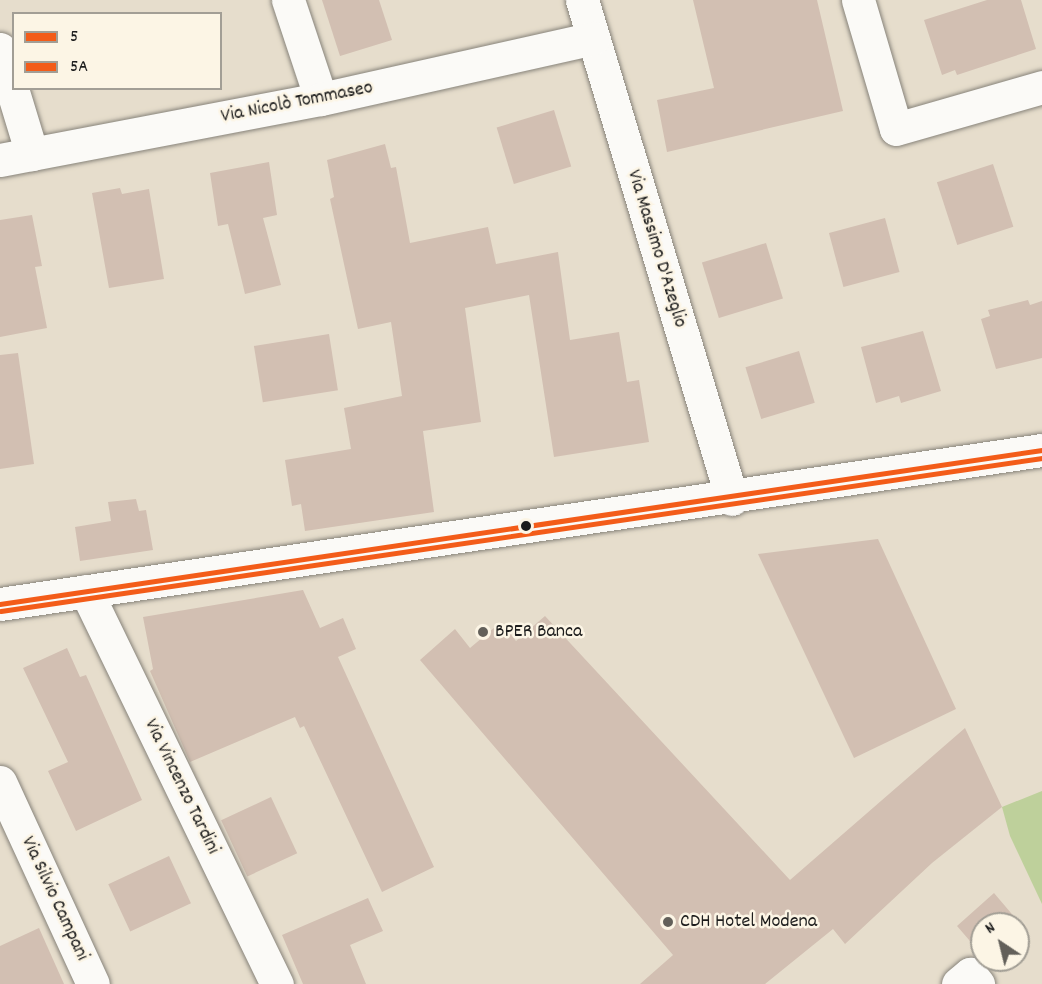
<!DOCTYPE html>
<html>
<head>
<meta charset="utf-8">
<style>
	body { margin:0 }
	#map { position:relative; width:1042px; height:984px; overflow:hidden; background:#e6ddcc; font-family:Dekko,sans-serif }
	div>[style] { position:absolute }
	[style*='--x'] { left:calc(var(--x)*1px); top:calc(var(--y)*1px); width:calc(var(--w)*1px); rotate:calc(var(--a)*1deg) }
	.green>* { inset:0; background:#bed09b }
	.building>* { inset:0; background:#d2bfb2; transform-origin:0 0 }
	.roads { filter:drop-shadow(0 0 2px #87837a) drop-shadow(0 0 2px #87837a) }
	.minor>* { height:33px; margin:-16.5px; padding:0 16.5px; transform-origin:16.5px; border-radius:16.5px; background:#fbfaf7 }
	.bus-1>* { height:4.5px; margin:-2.25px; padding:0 2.25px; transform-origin:2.25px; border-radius:2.25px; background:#f35c19 }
	.bus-2>* { height:4.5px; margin:-2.25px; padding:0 2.25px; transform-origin:2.25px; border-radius:2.25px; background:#f35c19 }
	.dots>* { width:16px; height:16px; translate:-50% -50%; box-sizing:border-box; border:3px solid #fcf5e5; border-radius:50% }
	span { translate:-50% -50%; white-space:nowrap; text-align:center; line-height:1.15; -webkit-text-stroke:5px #fcf5e5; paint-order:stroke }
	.street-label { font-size:20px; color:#1c1c1c }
	.poi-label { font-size:20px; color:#1c1c1c }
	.left { translate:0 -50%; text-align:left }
	.legend { position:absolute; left:12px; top:12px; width:210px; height:78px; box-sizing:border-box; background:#fcf5e5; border:2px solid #a29e95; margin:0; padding:8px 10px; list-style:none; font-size:18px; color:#1c1c1c }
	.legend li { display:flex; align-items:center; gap:12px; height:30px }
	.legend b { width:30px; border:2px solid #a29e95 }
	.north { position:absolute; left:970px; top:912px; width:60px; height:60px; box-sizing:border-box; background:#fcf5e5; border:2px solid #a29e95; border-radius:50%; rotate:325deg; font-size:16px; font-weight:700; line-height:24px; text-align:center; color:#1c1c1c }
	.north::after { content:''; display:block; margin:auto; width:21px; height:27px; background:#63605a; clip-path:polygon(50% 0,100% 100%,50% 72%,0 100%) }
</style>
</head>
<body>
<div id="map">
	<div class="green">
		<div style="clip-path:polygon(1042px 791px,1042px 904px,1010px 836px,1002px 807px)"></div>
	</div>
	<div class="building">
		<div style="clip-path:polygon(322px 0,379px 0,392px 40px,340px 56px)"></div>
		<div style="clip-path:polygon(693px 0,817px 0,843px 111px,667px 152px,657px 100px,714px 88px)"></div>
		<div style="clip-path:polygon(987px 0,1021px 0,1036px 49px,957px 75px,955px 70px,942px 75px,924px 20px)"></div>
		<div style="left:554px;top:110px;width:59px;height:60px;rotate:73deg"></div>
		<div style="clip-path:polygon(385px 144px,391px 168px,396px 167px,410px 243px,488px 227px,496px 264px,558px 252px,570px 340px,619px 332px,627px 382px,639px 380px,649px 442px,554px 457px,529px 295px,465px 308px,481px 422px,423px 431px,434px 512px,305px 531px,301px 504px,292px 506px,285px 460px,351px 449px,344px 408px,402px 396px,391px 322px,358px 329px,330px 199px,334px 197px,327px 160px)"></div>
		<div style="clip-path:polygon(269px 162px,277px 215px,263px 218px,281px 285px,245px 294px,228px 224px,218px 226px,210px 173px)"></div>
		<div style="left:993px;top:164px;width:66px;height:59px;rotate:72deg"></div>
		<div style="clip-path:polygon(120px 188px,122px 194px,149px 189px,164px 279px,109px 288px,92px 193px)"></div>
		<div style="clip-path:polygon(32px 215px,42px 266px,35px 267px,47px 328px,0 337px,0 220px)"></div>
		<div style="left:885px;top:218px;width:56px;height:58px;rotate:75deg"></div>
		<div style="left:766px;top:243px;width:58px;height:67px;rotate:73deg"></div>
		<div style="clip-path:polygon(1028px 300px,1030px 305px,1042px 301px,1042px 358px,996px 369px,981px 319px,990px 316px,988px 310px)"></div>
		<div style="clip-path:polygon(923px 331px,941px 391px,901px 403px,899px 396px,876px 403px,861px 347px)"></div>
		<div style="left:329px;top:334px;width:57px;height:76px;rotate:81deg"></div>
		<div style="left:799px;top:351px;width:54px;height:56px;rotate:73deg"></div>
		<div style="clip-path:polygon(18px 353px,34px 464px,0 469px,0 355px)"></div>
		<div style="clip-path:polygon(136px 499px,139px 511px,146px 510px,153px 550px,80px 561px,75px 527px,111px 521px,108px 502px)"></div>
		<div style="clip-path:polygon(878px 539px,956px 709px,854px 758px,758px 554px)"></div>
		<div style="clip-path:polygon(303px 590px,320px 628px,343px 618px,356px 649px,338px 657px,434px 867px,382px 892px,304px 726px,300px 728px,295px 717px,190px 762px,150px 671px,153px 669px,143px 617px)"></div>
		<div style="clip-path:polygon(545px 616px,790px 880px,965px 728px,1002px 807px,932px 863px,845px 944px,833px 929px,765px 984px,640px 984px,673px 955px,420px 660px,455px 629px,470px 648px,501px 622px,516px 641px)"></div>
		<div style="clip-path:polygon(67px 648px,80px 677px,86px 675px,142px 800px,76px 831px,48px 771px,68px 762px,23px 668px)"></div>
		<div style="left:271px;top:797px;width:62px;height:55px;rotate:65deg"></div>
		<div style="left:169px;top:856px;width:52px;height:67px;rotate:65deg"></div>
		<div style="clip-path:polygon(994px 893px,1022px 926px,1018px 929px,1018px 924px,982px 924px,982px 955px,957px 926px)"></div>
		<div style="clip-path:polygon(368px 898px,383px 931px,350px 945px,366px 984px,303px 984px,282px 935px)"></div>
		<div style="clip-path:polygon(39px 928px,64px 984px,0 984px,0 946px)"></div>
	</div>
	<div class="roads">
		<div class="minor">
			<div style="--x:288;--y:0;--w:104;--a:71.6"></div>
			<div style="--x:582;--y:0;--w:521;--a:73.27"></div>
			<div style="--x:858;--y:0;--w:134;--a:73.6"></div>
			<div style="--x:896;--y:129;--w:152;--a:-16"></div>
			<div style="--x:0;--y:49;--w:110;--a:73.1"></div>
			<div style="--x:0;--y:160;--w:327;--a:-10.8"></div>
			<div style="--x:321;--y:99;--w:279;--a:-12.6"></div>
			<div style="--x:86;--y:591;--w:437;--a:64.1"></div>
			<div style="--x:0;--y:604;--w:1053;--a:-8.41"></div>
			<div style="--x:0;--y:782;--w:222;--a:65.3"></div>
			<div style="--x:958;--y:984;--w:16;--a:-40"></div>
			<div style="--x:970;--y:974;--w:13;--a:51"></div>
		</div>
	</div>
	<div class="bus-1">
		<div style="--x:0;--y:604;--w:1053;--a:-8.41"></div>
	</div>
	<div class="bus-2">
		<div style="--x:1;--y:611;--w:1052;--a:-8.36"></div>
	</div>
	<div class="dots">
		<div style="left:526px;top:526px;background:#1c1c1c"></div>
		<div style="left:483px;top:632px;background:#63605a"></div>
		<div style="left:668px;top:922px;background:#63605a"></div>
	</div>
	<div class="street-label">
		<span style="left:297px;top:103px;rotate:-11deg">Via Nicolò Tommaseo</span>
		<span style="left:656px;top:249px;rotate:73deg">Via Massimo D'Azeglio</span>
		<span style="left:181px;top:787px;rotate:64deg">Via Vincenzo Tardini</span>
		<span style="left:54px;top:899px;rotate:65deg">Via Silvio Campani</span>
	</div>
	<div class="poi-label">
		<span class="left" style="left:495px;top:632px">BPER Banca</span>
		<span class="left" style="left:680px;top:922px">CDH Hotel Modena</span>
	</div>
	<ul class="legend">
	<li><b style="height:8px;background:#f35c19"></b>5</li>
	<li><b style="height:8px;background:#f35c19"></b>5A</li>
	</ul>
	<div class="north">N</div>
</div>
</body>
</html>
